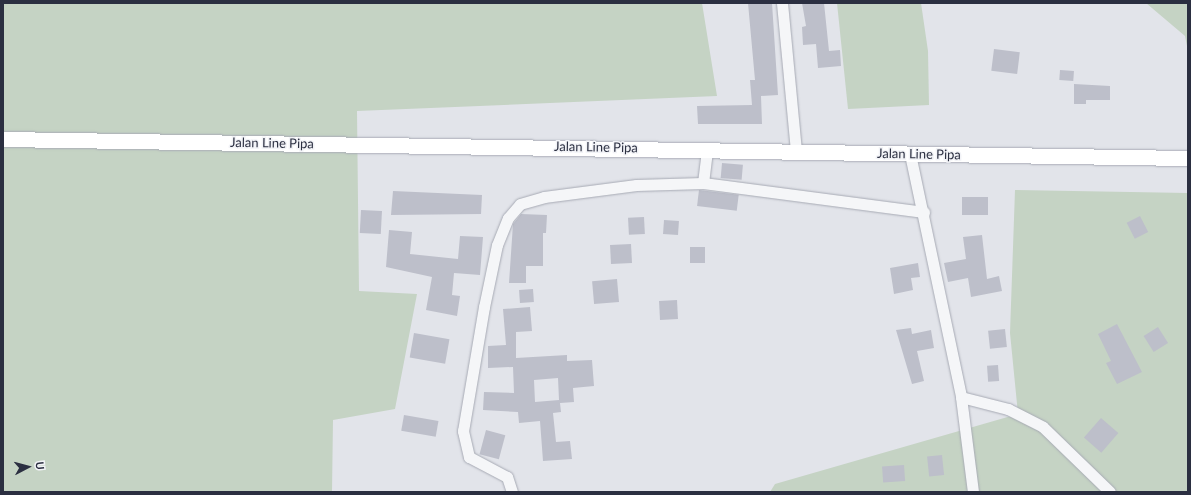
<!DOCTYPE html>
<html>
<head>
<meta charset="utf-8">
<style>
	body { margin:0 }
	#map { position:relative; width:1191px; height:495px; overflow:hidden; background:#e2e4ea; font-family:Lato,sans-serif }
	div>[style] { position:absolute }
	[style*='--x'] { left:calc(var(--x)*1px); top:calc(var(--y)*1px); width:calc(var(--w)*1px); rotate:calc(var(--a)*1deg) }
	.green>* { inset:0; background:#c5d3c4 }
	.building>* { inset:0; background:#bdbfca; transform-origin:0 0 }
	.roads { filter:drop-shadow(0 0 1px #a7aab4) drop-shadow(0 0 1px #a7aab4) }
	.minor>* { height:11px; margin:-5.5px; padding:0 5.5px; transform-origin:5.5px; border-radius:5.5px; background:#f5f6f8 }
	.secondary>* { height:15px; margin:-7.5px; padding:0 7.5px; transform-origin:7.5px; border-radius:7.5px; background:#fff }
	span { translate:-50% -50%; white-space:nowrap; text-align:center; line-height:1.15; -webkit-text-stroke:3px #f2f3f7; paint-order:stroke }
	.street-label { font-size:13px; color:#2b2f41 }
	.frame { position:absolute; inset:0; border:4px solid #2b2f41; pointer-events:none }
	.north { position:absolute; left:8px; top:447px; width:40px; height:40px; -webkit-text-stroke:3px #f2f3f7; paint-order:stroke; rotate:84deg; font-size:11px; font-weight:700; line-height:16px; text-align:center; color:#2b2f41 }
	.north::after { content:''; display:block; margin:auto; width:14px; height:18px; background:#2b2f41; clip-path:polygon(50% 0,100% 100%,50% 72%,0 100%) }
</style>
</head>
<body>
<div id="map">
	<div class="green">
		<div style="clip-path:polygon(3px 3px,702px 3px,717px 96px,357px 111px,359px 291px,417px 294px,395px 409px,333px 420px,332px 492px,3px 492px)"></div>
		<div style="clip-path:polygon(837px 3px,921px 3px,928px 51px,929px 105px,848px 109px)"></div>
		<div style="clip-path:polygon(1146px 3px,1188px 3px,1188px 51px,1185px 36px)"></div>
		<div style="clip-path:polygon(1015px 190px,1188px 193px,1188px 492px,770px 492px,775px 484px,1018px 414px,1010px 333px)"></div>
	</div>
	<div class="building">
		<div style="clip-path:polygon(748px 3px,772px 3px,778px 95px,761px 96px,762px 124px,698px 124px,697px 106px,752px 105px,750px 80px,755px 80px)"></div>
		<div style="clip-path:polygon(802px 3px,824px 3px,829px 51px,840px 50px,841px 66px,818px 68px,816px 44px,803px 45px,802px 27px,806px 26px)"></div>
		<div style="left:994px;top:49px;width:26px;height:22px;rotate:7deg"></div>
		<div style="left:1060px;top:70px;width:14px;height:10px;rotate:4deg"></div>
		<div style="clip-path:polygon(1074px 84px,1110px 86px,1110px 100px,1086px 100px,1086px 104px,1074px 104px)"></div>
		<div style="left:722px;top:163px;width:21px;height:15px;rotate:5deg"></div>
		<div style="left:699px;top:190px;width:40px;height:16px;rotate:7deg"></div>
		<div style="clip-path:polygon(393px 191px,482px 195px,481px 214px,391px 215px)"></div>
		<div style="left:988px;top:197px;width:18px;height:26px;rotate:90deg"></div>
		<div style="left:361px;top:210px;width:21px;height:23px;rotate:3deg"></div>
		<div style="clip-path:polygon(521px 214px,547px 215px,546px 233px,543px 233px,543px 266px,526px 266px,526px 283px,509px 283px,513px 224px)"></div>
		<div style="left:1140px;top:216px;width:18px;height:15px;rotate:63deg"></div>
		<div style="left:644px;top:217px;width:17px;height:16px;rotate:87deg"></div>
		<div style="left:664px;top:220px;width:15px;height:14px;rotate:4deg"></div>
		<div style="clip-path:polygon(389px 230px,412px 232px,410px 254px,458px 259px,460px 236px,483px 237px,480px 275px,454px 273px,452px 295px,460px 296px,457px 316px,426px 310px,432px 277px,386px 267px)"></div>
		<div style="clip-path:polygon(982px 235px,987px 279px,999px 276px,1002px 291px,971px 297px,968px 278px,948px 282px,944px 263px,966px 259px,963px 237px)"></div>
		<div style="left:631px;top:244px;width:19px;height:21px;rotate:87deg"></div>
		<div style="left:690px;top:247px;width:15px;height:16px"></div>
		<div style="clip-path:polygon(918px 263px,920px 277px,911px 278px,913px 290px,894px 294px,890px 268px)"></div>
		<div style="left:617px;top:279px;width:23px;height:25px;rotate:85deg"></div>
		<div style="left:533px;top:289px;width:13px;height:14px;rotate:86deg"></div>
		<div style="left:677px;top:300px;width:19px;height:18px;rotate:87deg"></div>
		<div style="clip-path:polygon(evenodd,530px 307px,532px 331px,516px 332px,516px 358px,567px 355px,567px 361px,592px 360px,594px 386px,573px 388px,574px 402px,560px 403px,561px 412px,553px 413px,556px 442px,570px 441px,572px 459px,543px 461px,540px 421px,519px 423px,518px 412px,483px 410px,484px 392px,514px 393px,513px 367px,488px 368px,488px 346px,506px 345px,503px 309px,530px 307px,558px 378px,559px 400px,535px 402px,534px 380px,558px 378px)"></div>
		<div style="clip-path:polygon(1117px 324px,1142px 372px,1117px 384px,1106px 363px,1111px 361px,1098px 334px)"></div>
		<div style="left:1158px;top:327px;width:19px;height:17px;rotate:58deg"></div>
		<div style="clip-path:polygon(911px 328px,912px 334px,931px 330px,934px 348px,917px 351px,924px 381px,912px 384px,896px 330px)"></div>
		<div style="left:1005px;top:329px;width:18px;height:17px;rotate:84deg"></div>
		<div style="left:414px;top:333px;width:36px;height:25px;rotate:10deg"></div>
		<div style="left:998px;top:365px;width:16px;height:11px;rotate:86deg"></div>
		<div style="left:404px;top:415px;width:35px;height:16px;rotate:10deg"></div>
		<div style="left:1101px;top:418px;width:23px;height:26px;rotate:41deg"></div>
		<div style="left:486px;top:430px;width:20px;height:25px;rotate:15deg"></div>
		<div style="left:942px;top:455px;width:20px;height:15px;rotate:84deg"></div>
		<div style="left:904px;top:465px;width:16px;height:22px;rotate:86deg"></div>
	</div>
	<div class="roads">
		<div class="minor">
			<div style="--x:782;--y:3;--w:149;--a:84.6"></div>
			<div style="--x:910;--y:154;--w:248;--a:78.1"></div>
			<div style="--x:961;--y:397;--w:96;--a:82.8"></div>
			<div style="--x:703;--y:183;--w:223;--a:7.5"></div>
			<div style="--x:961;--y:397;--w:49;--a:14.3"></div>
			<div style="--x:1008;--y:409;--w:39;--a:27"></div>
			<div style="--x:1043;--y:427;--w:93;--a:44.1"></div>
			<div style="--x:512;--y:492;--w:16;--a:-108"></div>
			<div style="--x:507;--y:477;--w:43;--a:-152.2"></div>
			<div style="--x:469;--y:457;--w:27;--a:-103"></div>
			<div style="--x:463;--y:431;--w:126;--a:-80.4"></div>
			<div style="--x:484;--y:307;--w:63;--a:-78.2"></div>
			<div style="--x:497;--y:245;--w:29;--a:-68"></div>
			<div style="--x:508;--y:218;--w:18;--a:-49"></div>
			<div style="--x:520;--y:204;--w:25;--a:-16"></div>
			<div style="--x:544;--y:197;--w:93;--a:-7.4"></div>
			<div style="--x:636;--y:185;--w:67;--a:-1.7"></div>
			<div style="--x:703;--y:183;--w:34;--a:-83"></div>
		</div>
		<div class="secondary">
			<div style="--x:3;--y:139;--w:1185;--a:0.92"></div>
		</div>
	</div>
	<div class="street-label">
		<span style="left:272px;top:143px;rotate:1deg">Jalan Line Pipa</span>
		<span style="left:596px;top:147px;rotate:1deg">Jalan Line Pipa</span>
		<span style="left:919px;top:154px;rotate:1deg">Jalan Line Pipa</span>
	</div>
	<div class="frame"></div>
	<div class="north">U</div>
</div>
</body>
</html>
